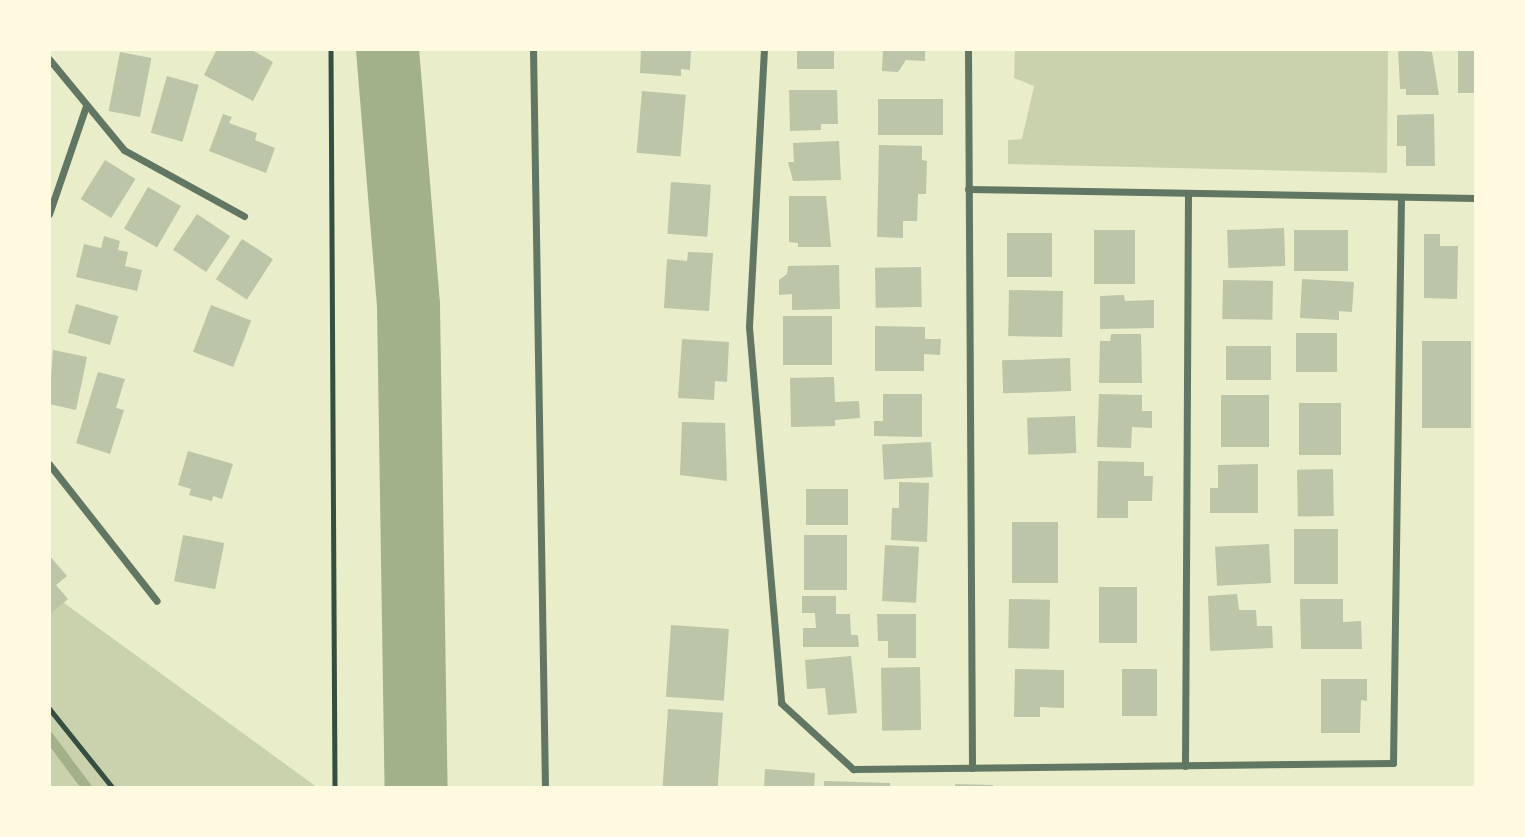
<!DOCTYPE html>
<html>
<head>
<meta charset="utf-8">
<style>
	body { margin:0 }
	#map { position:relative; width:1525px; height:837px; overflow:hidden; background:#e9edc9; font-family:"PT Sans",sans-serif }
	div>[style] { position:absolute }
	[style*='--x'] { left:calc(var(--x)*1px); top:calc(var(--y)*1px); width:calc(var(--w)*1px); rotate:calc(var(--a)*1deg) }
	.green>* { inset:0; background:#cad2ad }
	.stream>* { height:10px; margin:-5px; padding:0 5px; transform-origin:5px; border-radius:5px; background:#a3b18a }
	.river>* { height:63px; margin:-31.5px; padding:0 31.5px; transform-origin:31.5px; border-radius:31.5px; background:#a3b18a }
	.building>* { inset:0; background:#bcc5a7; transform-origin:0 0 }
	.path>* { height:4.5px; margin:-2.25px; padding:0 2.25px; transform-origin:2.25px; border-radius:2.25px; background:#344e41 }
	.minor>* { height:7px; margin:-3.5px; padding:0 3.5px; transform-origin:3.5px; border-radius:3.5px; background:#617663 }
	span { translate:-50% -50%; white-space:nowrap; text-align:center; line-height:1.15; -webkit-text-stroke:7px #fefae0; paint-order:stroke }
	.frame { position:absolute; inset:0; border:51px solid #fefae0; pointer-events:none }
</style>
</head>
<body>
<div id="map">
	<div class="green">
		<div style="clip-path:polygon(1015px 49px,1388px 49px,1387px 173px,1008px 164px,1008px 140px,1022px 139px,1034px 86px,1014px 78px)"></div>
		<div style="clip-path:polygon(49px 592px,318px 788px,49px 788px)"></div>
	</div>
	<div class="stream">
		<div style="--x:49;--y:737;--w:64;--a:53.3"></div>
	</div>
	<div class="river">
		<div style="--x:387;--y:49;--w:257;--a:85.3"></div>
		<div style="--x:408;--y:305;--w:483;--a:89.1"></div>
	</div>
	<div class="building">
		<div style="clip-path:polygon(217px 49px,250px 49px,273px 62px,253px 101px,204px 75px)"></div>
		<div style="clip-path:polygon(641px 49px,691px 49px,690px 70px,681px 69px,681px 76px,640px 73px)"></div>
		<div style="left:797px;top:49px;width:37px;height:20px"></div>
		<div style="clip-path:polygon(883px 49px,925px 49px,925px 61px,906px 60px,898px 72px,882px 71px)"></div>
		<div style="clip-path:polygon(1398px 49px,1432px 52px,1439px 95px,1406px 95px,1406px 89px,1400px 89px)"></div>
		<div style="left:1458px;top:49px;width:18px;height:44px"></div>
		<div style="left:120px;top:52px;width:32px;height:60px;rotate:11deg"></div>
		<div style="left:167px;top:76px;width:33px;height:59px;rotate:16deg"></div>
		<div style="clip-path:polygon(789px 90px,837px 90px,838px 124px,821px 124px,821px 130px,790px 131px)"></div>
		<div style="left:642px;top:91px;width:44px;height:62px;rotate:5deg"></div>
		<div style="left:878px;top:99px;width:65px;height:36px"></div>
		<div style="clip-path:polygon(223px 114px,232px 117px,229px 123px,257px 133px,255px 140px,275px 148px,266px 173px,209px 151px)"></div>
		<div style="clip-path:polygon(1434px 114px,1435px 166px,1406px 166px,1406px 146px,1397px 146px,1397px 115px)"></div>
		<div style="clip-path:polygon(839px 141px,841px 180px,793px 181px,788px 162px,794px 162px,793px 143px)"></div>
		<div style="clip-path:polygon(879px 145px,922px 146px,922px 160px,927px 161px,926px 194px,918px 194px,917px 221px,903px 221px,903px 238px,877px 237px)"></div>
		<div style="left:105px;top:160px;width:36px;height:46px;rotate:32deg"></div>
		<div style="left:671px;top:182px;width:40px;height:52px;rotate:4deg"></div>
		<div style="left:148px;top:187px;width:38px;height:48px;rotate:30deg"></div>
		<div style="clip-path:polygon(789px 196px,826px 196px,831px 247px,798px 247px,798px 243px,789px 242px)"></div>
		<div style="left:197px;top:214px;width:40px;height:43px;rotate:34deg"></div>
		<div style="left:1284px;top:228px;width:38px;height:57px;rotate:88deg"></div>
		<div style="left:1094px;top:230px;width:41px;height:54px"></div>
		<div style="left:1294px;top:230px;width:54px;height:41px"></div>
		<div style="left:1007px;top:233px;width:45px;height:44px"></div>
		<div style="clip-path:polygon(1424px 234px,1440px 234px,1440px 246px,1458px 246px,1457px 299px,1424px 298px)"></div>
		<div style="clip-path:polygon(104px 236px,120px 241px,118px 250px,128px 252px,125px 266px,142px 270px,137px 291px,76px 277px,84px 244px,101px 248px)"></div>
		<div style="left:242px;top:239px;width:37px;height:48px;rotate:33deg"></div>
		<div style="clip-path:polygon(688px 252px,713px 253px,709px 311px,664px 308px,667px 259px,687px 261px)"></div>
		<div style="clip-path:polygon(839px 265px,840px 309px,792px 310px,792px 294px,779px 295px,779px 280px,787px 274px,788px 266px)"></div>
		<div style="left:921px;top:267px;width:40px;height:46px;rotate:89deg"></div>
		<div style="clip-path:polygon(1302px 279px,1354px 282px,1352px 312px,1339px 311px,1339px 320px,1300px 318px)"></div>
		<div style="left:1223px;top:280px;width:50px;height:39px;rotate:1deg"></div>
		<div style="left:1009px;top:290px;width:54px;height:46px;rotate:1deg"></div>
		<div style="clip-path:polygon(1124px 295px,1125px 301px,1154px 300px,1154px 328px,1100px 329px,1100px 296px)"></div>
		<div style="left:76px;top:304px;width:44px;height:30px;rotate:16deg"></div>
		<div style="left:211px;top:305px;width:43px;height:50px;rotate:21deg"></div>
		<div style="left:832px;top:316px;width:49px;height:49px;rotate:90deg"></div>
		<div style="clip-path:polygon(875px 326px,925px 327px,925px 339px,941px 339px,940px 355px,924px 354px,924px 371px,875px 371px)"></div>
		<div style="left:1296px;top:333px;width:41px;height:39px"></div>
		<div style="clip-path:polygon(1111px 334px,1141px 334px,1142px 383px,1099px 383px,1100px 341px,1110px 341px)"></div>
		<div style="clip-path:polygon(682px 339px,729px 342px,727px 382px,715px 381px,714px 400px,678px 398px)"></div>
		<div style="left:1422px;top:341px;width:49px;height:87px"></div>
		<div style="left:1226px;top:346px;width:45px;height:34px"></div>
		<div style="clip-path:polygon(53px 350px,87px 357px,76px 410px,49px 404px)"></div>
		<div style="left:1070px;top:358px;width:33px;height:68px;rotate:88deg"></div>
		<div style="clip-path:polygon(98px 372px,125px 379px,116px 408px,124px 410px,110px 454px,76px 443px)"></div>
		<div style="clip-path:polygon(834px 377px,835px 402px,859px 401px,860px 418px,835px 420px,835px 426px,791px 427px,790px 378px)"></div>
		<div style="clip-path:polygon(883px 394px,922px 394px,922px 437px,874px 436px,874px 421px,883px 421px)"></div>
		<div style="clip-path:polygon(1099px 394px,1142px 395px,1142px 411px,1152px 411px,1152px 428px,1132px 427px,1131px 448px,1097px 447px)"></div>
		<div style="left:1221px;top:395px;width:48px;height:52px"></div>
		<div style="left:1299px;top:403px;width:42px;height:52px"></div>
		<div style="left:1075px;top:416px;width:37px;height:48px;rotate:88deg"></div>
		<div style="clip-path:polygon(682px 422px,725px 423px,727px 481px,680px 475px)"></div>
		<div style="left:931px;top:442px;width:35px;height:49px;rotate:87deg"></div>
		<div style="clip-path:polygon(188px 451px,233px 464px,222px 499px,213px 496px,212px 501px,189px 495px,191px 489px,178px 485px)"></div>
		<div style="clip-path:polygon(1098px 461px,1144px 462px,1144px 476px,1153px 476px,1152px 501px,1128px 501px,1128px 518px,1097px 518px)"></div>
		<div style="clip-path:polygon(1258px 464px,1258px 513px,1210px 513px,1210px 488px,1218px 488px,1218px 465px)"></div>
		<div style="left:1333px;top:469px;width:47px;height:36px;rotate:89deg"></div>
		<div style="clip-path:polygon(899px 482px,929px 483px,927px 542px,891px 540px,892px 508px,899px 508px)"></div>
		<div style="left:806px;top:489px;width:42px;height:36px"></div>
		<div style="left:1012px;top:522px;width:46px;height:61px"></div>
		<div style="left:1294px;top:529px;width:44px;height:55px"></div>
		<div style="left:183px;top:535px;width:42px;height:47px;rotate:11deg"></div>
		<div style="left:804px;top:535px;width:43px;height:55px"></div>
		<div style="left:1269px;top:544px;width:39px;height:54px;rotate:87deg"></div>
		<div style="left:885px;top:545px;width:34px;height:56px;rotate:3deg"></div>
		<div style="clip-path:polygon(49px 555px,67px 576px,56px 585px,68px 599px,49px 615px)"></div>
		<div style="left:1099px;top:587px;width:38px;height:56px"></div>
		<div style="clip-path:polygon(1237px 594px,1239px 610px,1256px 610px,1257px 626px,1272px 626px,1273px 648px,1210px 651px,1208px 596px)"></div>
		<div style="clip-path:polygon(802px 596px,836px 596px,836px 614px,850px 614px,851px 635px,858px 635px,859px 647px,803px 647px,803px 628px,816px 628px,815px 613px,802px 613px)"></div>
		<div style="left:1009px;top:599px;width:41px;height:49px;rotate:1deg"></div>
		<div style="clip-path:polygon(1300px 599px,1343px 599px,1343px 622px,1361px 621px,1362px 649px,1301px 649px)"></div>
		<div style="clip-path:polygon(877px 614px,916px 614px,916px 658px,888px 658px,888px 641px,878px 641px)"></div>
		<div style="left:671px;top:625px;width:58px;height:72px;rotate:4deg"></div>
		<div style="clip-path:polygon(851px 656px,857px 713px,828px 715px,825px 688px,807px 689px,805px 660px)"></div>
		<div style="left:920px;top:667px;width:63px;height:39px;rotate:89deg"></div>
		<div style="clip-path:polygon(1015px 669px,1064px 670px,1064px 708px,1040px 707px,1040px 717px,1014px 717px)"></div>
		<div style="left:1157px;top:669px;width:47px;height:35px;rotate:90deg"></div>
		<div style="clip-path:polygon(1321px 679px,1367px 679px,1367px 701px,1361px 700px,1360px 733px,1321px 733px)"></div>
		<div style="left:668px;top:709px;width:55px;height:79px;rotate:4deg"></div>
		<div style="clip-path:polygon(765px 769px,815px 773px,814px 788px,764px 788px)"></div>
		<div style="clip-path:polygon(824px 781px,890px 783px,890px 788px,824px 788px)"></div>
		<div style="clip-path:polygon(955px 784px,993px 785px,993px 788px,955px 788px)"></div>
	</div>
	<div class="path">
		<div style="--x:331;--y:49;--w:739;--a:89.69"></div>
		<div style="--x:49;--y:708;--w:102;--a:51.3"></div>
	</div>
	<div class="minor">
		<div style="--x:533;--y:49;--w:739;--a:89.07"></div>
		<div style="--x:764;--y:49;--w:278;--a:93.1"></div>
		<div style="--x:749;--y:327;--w:377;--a:85.1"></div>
		<div style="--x:781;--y:703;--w:98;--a:42.5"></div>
		<div style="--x:853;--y:769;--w:540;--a:-0.64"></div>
		<div style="--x:1393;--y:763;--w:566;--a:-89.19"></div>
		<div style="--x:968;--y:49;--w:719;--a:89.68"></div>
		<div style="--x:49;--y:59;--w:118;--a:50.5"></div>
		<div style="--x:124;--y:150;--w:137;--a:28.8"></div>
		<div style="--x:968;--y:189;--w:508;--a:1.01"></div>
		<div style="--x:49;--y:214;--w:114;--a:-71.1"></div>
		<div style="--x:49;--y:464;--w:174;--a:51.8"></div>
		<div style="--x:1185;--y:766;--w:571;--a:-89.7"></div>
	</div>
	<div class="frame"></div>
</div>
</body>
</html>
